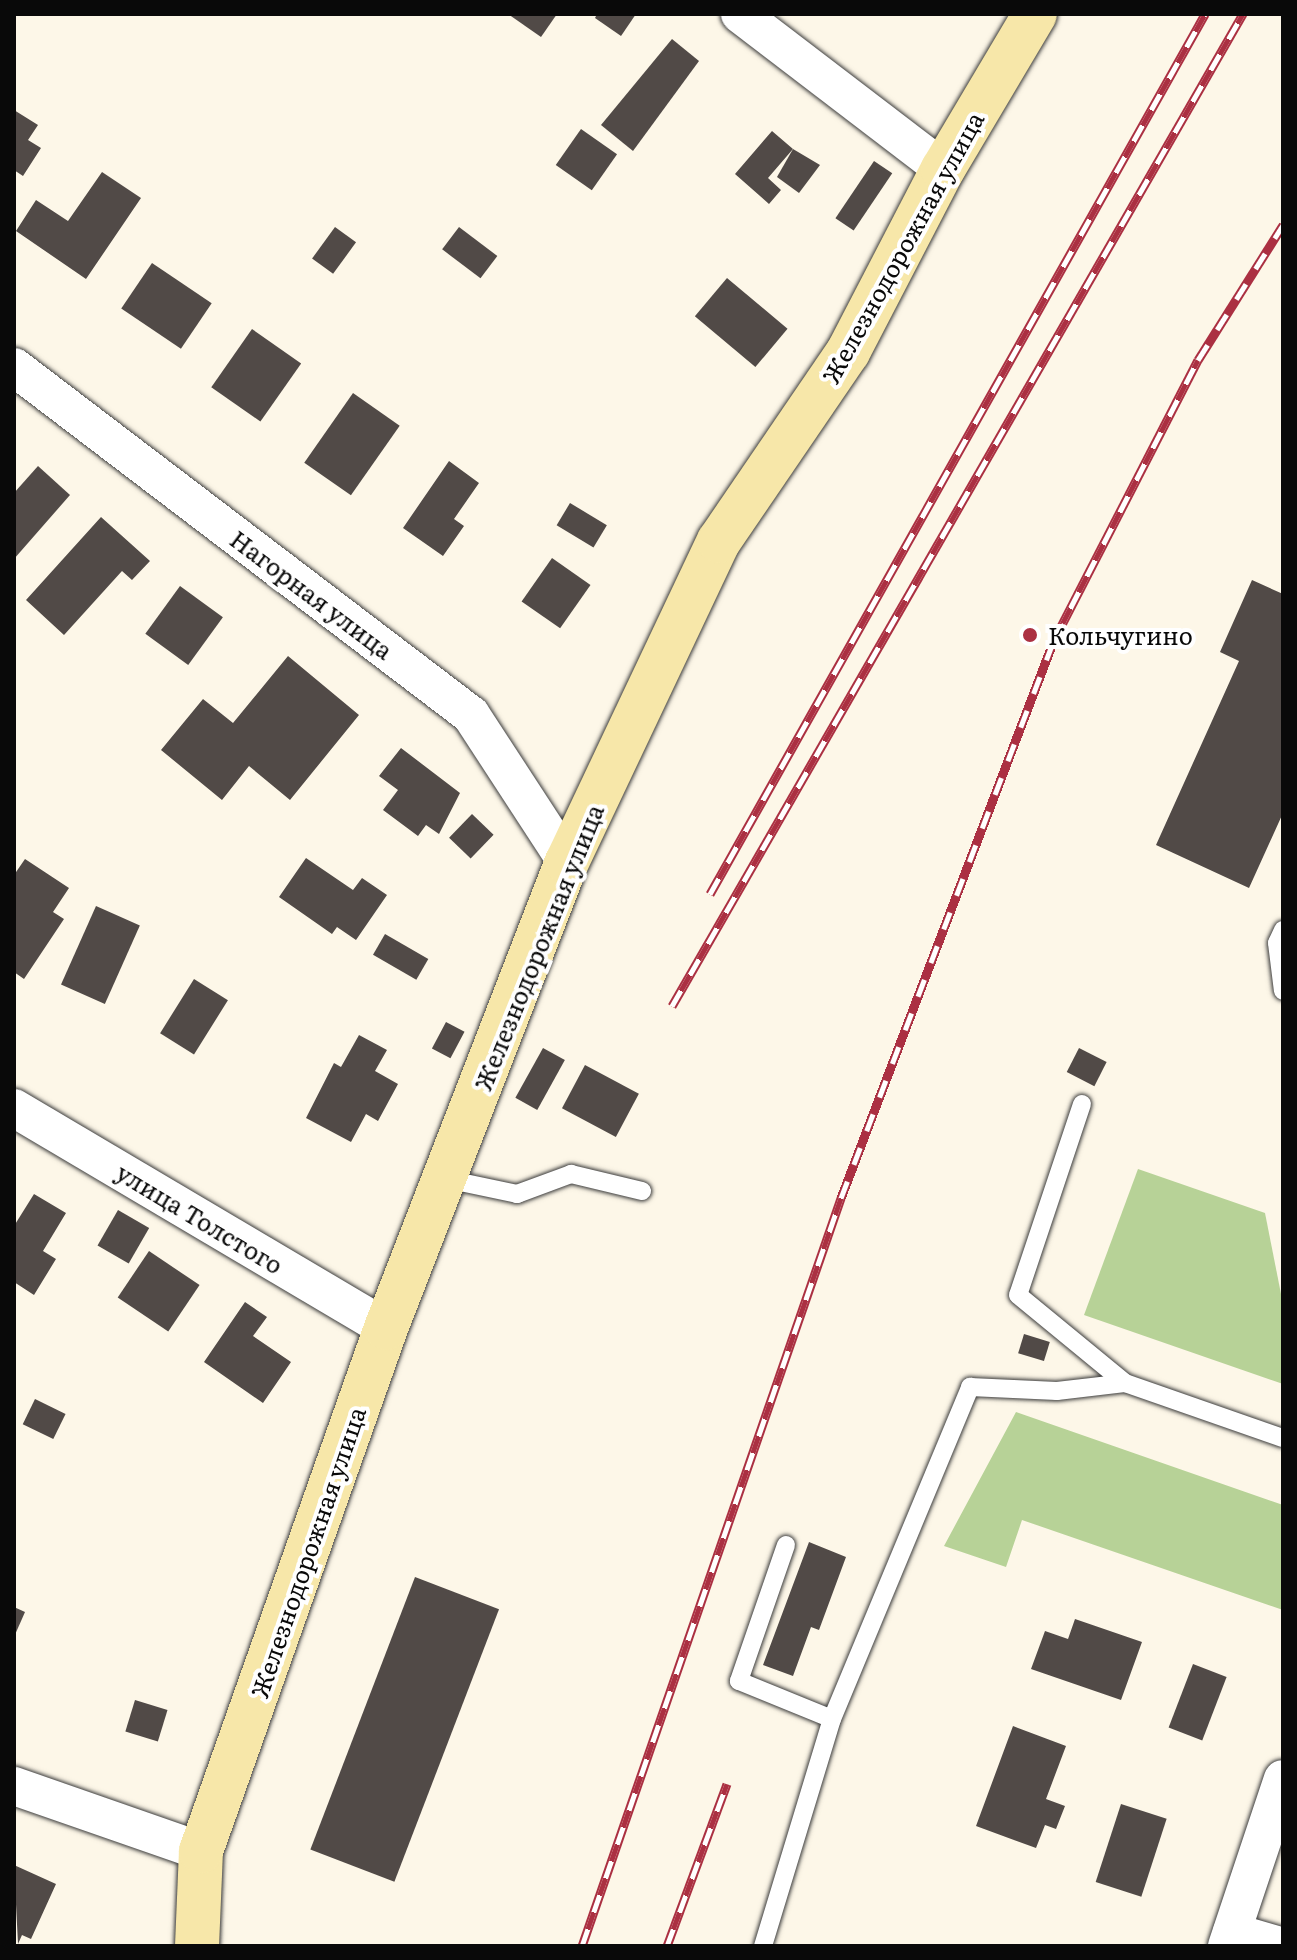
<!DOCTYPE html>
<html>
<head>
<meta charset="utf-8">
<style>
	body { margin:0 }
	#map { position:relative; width:1297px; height:1960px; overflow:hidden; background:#fdf7e8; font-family:Literata,serif }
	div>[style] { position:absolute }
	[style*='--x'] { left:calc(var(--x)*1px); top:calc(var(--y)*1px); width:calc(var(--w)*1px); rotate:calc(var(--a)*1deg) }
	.forest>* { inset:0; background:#b7d297 }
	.building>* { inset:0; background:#514a47; transform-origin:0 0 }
	.roads { filter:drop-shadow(0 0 2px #3c3c3c) drop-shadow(0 0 2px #3c3c3c) }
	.lane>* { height:18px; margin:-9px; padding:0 9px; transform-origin:9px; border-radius:9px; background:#fff }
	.street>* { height:38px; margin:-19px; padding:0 19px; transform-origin:19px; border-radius:19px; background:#fff }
	.secondary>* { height:44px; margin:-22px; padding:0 22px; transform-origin:22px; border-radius:22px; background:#f7e7a9 }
	.rail>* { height:9px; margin-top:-4.5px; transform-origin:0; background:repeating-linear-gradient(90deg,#fff 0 18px,#ab3042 0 36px); box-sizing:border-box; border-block:2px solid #ab3042 }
	.dots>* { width:22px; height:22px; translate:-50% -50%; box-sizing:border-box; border:4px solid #fff; border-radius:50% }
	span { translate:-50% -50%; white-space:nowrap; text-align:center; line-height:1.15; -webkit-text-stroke:8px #fff; paint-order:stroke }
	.street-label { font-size:24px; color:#090909 }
	.poi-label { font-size:24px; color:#090909 }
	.left { translate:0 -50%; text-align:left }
	.frame { position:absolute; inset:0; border:16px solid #090909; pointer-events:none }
</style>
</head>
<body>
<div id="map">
	<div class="forest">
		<div style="clip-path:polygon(1138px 1169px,1265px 1213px,1283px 1304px,1283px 1384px,1084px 1315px)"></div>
		<div style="clip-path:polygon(1016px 1412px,1283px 1505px,1283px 1610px,1022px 1520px,1006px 1567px,944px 1546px)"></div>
	</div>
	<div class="building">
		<div style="clip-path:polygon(508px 14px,557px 14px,541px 37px)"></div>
		<div style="clip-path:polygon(597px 14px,636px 14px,621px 36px,595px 18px)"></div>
		<div style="clip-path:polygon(672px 39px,699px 61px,633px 151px,601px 125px)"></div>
		<div style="clip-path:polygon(14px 110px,38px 125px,28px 140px,41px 148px,23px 176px,14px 170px)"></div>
		<div style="left:581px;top:129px;width:44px;height:44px;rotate:35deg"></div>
		<div style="clip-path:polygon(772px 131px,793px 149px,768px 178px,781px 190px,769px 204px,735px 174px)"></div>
		<div style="clip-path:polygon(793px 149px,820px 165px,799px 193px,777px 177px)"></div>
		<div style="left:874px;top:161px;width:22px;height:69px;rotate:34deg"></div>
		<div style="clip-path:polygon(102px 172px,141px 198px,86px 279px,16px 231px,36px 200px,68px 221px)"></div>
		<div style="left:335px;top:227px;width:26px;height:39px;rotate:36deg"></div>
		<div style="left:459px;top:227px;width:48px;height:28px;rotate:37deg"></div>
		<div style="left:152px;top:263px;width:72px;height:55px;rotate:34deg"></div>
		<div style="left:727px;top:278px;width:79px;height:50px;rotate:40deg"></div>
		<div style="left:252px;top:329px;width:60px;height:71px;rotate:35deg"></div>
		<div style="left:353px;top:393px;width:57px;height:85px;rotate:35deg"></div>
		<div style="clip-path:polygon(449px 461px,479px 483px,454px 519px,464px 526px,443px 556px,403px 528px)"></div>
		<div style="clip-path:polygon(38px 466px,70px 495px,14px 559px,14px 493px)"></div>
		<div style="left:570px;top:503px;width:43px;height:26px;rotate:31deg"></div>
		<div style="clip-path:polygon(101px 517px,150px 561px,132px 580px,122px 571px,64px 635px,26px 600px)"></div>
		<div style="left:552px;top:558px;width:47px;height:53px;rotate:35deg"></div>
		<div style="clip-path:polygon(1252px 580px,1283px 594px,1283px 813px,1249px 888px,1156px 845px,1239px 661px,1220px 652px)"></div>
		<div style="left:180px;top:586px;width:53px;height:59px;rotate:36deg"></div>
		<div style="clip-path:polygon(288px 656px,359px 715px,290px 800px,249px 766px,222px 800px,161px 750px,203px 699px,233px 723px)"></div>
		<div style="clip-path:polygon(401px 748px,460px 793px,439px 834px,426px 825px,418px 836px,383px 810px,398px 790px,379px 776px)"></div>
		<div style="left:472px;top:814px;width:30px;height:33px;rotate:44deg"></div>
		<div style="clip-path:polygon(306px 858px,353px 890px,362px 878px,387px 895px,356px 940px,337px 927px,332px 934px,279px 897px)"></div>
		<div style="clip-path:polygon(25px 859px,69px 888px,53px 912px,64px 919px,24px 979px,14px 972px,14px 875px)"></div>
		<div style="left:96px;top:906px;width:48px;height:86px;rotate:24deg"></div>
		<div style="left:385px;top:934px;width:50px;height:24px;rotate:30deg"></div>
		<div style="left:194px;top:979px;width:40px;height:64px;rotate:32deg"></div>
		<div style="left:446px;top:1022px;width:21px;height:30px;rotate:28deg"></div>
		<div style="clip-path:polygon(359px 1035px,387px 1050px,375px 1071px,398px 1084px,378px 1121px,366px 1114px,351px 1142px,306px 1118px,334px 1063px,341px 1067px)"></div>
		<div style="left:543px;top:1048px;width:25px;height:57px;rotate:29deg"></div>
		<div style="left:1079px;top:1048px;width:31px;height:27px;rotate:27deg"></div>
		<div style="left:585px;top:1065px;width:61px;height:49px;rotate:28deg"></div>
		<div style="clip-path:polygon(34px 1194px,66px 1213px,43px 1251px,56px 1259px,34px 1295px,14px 1282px,14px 1226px)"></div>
		<div style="left:118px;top:1210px;width:36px;height:41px;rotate:30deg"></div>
		<div style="left:149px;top:1251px;width:61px;height:56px;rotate:34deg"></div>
		<div style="clip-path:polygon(245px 1302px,267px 1317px,253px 1336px,291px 1362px,263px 1403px,204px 1362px)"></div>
		<div style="left:1024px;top:1334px;width:27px;height:20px;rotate:17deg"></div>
		<div style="left:35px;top:1399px;width:34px;height:28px;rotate:26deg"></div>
		<div style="clip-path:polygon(809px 1542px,846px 1557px,819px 1630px,811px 1627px,793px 1676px,763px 1665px)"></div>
		<div style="left:415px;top:1577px;width:90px;height:292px;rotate:21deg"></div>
		<div style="clip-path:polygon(14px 1607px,25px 1612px,14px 1637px)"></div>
		<div style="clip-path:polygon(1075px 1619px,1142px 1642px,1121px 1700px,1031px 1669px,1045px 1631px,1068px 1639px)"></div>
		<div style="left:1193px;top:1664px;width:36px;height:68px;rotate:21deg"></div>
		<div style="left:135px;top:1700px;width:34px;height:33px;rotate:17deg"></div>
		<div style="clip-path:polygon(1013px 1726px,1066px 1746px,1046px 1799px,1065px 1806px,1056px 1829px,1045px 1825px,1036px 1848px,976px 1826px)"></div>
		<div style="left:1121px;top:1804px;width:48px;height:82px;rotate:18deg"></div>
		<div style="clip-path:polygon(14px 1865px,56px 1884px,31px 1939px,22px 1935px,18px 1944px)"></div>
	</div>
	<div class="roads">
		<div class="lane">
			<div style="--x:1283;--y:930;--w:14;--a:115"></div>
			<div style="--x:1277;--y:943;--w:48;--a:82.9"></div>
			<div style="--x:1082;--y:1104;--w:201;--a:108.5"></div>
			<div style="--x:1018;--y:1295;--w:139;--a:39.4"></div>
			<div style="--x:1125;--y:1383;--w:167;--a:19.2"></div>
			<div style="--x:446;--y:1179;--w:73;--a:11.9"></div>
			<div style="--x:517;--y:1194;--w:58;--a:-20.3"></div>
			<div style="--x:571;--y:1174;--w:73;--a:13.5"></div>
			<div style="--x:786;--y:1545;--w:144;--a:109.1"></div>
			<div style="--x:739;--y:1681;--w:100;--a:22.2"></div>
			<div style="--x:763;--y:1946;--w:237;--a:-73.1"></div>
			<div style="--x:832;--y:1719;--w:360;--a:-67.4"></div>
			<div style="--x:970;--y:1387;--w:87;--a:2.6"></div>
			<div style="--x:1057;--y:1391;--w:68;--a:-6.7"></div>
		</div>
		<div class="street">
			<div style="--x:740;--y:14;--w:255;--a:37.4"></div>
			<div style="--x:14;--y:367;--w:574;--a:37.29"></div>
			<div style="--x:471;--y:715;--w:176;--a:56.9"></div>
			<div style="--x:14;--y:1108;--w:432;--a:30.6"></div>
			<div style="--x:14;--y:1786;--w:198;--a:19.2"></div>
			<div style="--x:1232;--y:1932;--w:50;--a:16.3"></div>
			<div style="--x:1227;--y:1946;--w:176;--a:-71.5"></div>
		</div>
		<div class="secondary">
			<div style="--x:197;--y:1946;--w:95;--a:-87.6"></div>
			<div style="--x:201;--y:1851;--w:555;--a:-70.52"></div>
			<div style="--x:386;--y:1328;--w:500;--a:-68.8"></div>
			<div style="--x:567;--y:862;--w:355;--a:-64.7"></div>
			<div style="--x:719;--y:541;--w:229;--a:-55.7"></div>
			<div style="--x:848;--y:352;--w:206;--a:-62.6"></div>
			<div style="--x:943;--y:169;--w:180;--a:-59.3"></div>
		</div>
	</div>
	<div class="rail">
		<div style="--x:710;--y:894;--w:1010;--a:-60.64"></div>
		<div style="--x:672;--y:1006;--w:1145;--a:-60.08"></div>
		<div style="--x:582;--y:1946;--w:792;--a:-70.9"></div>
		<div style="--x:841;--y:1198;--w:597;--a:-69.11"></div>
		<div style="--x:1054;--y:640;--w:315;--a:-62.8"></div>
		<div style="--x:1198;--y:360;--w:160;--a:-57.8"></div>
		<div style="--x:667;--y:1946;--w:173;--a:-69.7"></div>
	</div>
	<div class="dots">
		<div style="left:1030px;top:635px;background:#ab3042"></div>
	</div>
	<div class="street-label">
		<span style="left:902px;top:247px;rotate:-61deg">Железнодорожная улица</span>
		<span style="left:312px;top:594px;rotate:37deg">Нагорная улица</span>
		<span style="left:538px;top:947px;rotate:-68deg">Железнодорожная улица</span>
		<span style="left:200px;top:1218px;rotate:31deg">улица Толстого</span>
		<span style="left:307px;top:1552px;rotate:-71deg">Железнодорожная улица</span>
	</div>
	<div class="poi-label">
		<span class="left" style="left:1048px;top:635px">Кольчугино</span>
	</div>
	<div class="frame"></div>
</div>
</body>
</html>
